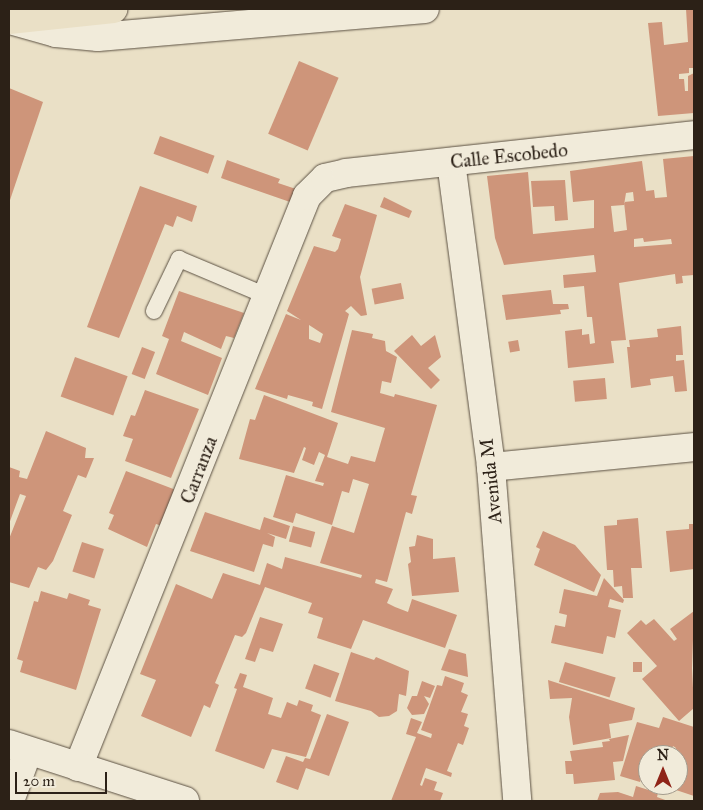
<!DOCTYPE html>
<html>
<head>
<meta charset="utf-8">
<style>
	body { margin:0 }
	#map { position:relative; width:703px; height:810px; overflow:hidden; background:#eae0c6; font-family:"IM FELL Great Primer",serif }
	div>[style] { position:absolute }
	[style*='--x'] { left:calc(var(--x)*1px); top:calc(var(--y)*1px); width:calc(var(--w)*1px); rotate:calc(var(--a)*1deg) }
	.building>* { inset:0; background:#ce957a; transform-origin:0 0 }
	.roads { filter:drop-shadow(0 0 1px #5c5143) drop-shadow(0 0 1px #5c5143) }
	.service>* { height:16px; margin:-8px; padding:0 8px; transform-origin:8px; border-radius:8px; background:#f1ebda }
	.minor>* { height:28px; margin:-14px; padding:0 14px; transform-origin:14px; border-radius:14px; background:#f1ebda }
	.tertiary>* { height:28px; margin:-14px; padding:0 14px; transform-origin:14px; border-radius:14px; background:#f1ebda }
	.secondary>* { height:28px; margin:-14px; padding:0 14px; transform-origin:14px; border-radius:14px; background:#f1ebda }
	.trunk>* { height:28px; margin:-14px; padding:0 14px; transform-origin:14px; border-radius:14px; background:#eae0c6 }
	span { translate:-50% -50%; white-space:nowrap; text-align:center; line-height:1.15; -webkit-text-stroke:4px #f1ebda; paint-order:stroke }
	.street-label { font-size:19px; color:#2c2117 }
	.frame { position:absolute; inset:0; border:10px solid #2c2117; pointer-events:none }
	.north { position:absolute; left:638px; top:745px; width:50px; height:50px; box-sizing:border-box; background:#f1ebda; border:1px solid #a29a8c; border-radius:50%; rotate:0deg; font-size:14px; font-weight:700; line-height:20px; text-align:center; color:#2c2117 }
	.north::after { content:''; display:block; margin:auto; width:18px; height:22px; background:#8f2418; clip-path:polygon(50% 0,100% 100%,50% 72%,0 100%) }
	.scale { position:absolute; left:15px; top:772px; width:92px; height:22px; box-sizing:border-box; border:2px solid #2c2117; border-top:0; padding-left:6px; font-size:15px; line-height:18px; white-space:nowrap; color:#2c2117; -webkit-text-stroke:4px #f1ebda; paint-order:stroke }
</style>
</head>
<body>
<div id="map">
	<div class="building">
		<div style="clip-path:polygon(686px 9px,694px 9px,694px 68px,689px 68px,689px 73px,679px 74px,679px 79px,684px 79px,685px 91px,688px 91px,688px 76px,694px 73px,694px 113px,658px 116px,648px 23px,662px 22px,664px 45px,688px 42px)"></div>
		<div style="left:299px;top:61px;width:43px;height:79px;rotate:23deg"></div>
		<div style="clip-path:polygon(9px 88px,43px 102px,9px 203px)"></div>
		<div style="left:160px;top:136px;width:58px;height:19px;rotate:20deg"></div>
		<div style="clip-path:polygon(evenodd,694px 156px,694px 275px,682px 276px,683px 283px,676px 284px,675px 274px,619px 283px,626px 340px,611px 341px,614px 363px,568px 368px,565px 331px,582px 329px,582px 335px,589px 334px,590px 344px,595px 343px,592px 317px,587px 317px,584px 286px,564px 288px,563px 275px,596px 272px,594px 255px,504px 265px,495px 238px,487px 176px,528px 172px,533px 234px,594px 228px,594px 200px,573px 202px,570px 171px,642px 161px,646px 191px,654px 190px,655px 198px,667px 197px,663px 159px,694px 156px,633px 192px,634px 201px,624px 202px,627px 230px,614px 232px,611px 206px,624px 205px,626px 193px,633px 192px,694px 156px,643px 238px,644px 242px,671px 239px,672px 244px,634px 247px,634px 239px,643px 238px)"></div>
		<div style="clip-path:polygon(227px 160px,280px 179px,278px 183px,296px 189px,290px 202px,221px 178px)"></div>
		<div style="clip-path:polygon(565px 180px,568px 220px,555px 221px,554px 206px,533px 207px,531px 181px)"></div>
		<div style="clip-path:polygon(140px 186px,197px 206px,192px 222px,177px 216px,173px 227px,165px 224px,119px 338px,87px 327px)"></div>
		<div style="clip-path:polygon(384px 197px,412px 211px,409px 218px,380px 207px)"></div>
		<div style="clip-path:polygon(evenodd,345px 204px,377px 215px,360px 277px,367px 315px,361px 316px,351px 306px,345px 311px,349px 314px,322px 409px,312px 406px,313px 402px,288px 395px,287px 399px,255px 389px,286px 314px,301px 320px,287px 311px,314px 246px,335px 252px,338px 249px,341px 239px,332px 236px,345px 204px,309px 325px,323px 334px,320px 343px,309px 339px,309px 325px)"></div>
		<div style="left:401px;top:283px;width:16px;height:30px;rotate:79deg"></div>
		<div style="clip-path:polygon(551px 290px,553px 304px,568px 304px,569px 309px,560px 310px,561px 314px,506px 320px,502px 295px)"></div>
		<div style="clip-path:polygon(179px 291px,244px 313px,234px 338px,226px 336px,221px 349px,184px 332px,181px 341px,222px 358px,208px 395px,156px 374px,169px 339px,162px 336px)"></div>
		<div style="clip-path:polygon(681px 326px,683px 355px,676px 355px,676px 361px,684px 360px,687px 391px,675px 392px,673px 376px,650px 379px,651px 385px,631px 388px,627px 347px,630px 347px,629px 340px,658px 337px,657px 329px)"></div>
		<div style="clip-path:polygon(352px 330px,373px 334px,372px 338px,385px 341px,386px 351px,397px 357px,391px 383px,382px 381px,380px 393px,394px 397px,395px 394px,437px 405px,411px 495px,417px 496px,412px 514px,406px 512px,387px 582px,376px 579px,375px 583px,393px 589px,387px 603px,395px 607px,408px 612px,412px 599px,457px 615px,445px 648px,363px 620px,351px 649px,317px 638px,323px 618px,308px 613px,312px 603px,265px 587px,246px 633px,242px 637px,235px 635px,215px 683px,219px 685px,210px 708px,204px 705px,191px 737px,141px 716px,156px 680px,140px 674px,176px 584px,212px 599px,223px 573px,260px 585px,267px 563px,282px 569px,285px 557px,361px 578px,362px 575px,320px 563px,332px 526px,354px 533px,369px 484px,353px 479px,349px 493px,342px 491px,332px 525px,296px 513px,293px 523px,273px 517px,286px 475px,323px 486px,324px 483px,315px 481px,325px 455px,319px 452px,314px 465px,302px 460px,306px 448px,304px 447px,294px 473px,239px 459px,250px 419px,255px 420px,264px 395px,338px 423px,327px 457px,348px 464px,351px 456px,375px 462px,385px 428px,331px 412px)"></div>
		<div style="clip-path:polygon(412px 335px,421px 346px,435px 335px,441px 357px,428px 368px,440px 380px,431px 389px,394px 351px)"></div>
		<div style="left:518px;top:340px;width:11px;height:10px;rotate:80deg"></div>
		<div style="left:142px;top:347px;width:14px;height:29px;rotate:21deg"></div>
		<div style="left:75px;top:357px;width:56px;height:42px;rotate:20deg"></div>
		<div style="left:605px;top:378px;width:21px;height:32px;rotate:85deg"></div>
		<div style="clip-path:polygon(145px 390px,199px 409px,171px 478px,125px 461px,133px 439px,123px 436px,131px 415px,135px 416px)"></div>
		<div style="clip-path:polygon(46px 431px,86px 448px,85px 458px,94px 458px,86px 478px,78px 475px,63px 511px,72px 515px,53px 561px,46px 570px,38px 567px,29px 588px,9px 582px,9px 539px,26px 496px,20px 494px,9px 524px,9px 467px,20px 471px,19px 477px,27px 479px)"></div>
		<div style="clip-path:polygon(126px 471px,176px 490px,162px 526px,156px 524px,147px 547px,108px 529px,114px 515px,109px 513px)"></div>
		<div style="clip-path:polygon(205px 512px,260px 530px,264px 517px,290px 526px,286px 539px,267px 533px,275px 537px,273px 547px,263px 544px,254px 572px,190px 551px)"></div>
		<div style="clip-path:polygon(638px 518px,642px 568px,631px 568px,633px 598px,623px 598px,622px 586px,614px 587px,613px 570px,607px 570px,604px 526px,617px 525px,617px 520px)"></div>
		<div style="clip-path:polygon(689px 524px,694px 524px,694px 569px,670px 572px,666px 531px,689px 529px)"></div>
		<div style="left:293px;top:526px;width:23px;height:16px;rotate:15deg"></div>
		<div style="clip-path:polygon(543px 531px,575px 545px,601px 575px,594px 592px,534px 565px,540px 549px,536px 547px)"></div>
		<div style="clip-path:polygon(417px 535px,433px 539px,433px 559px,455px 557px,459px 592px,412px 596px,408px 564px,411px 562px,409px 547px,415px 546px)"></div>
		<div style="left:82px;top:542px;width:23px;height:31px;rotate:18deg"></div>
		<div style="clip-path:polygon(604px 578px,624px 600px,623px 603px,610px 599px,608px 607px,621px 610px,615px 638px,607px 636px,603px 654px,551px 643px,555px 625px,565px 627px,567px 615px,559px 613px,564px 589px,597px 596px)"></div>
		<div style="clip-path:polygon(41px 591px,67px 599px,69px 593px,90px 600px,88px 605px,101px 609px,76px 690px,20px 672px,23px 661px,17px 659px,34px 601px,38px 602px)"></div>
		<div style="clip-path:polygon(694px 611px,692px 668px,694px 708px,679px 721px,642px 679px,657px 666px,627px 633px,641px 620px,646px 625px,654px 619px,674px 641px,677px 639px,670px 629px)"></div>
		<div style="clip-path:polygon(260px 617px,283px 624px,273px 652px,260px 648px,255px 662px,245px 659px)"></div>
		<div style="clip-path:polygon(449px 649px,466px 654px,468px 677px,441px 670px)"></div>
		<div style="clip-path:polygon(351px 652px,374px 660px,376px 657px,409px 671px,406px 696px,399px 694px,397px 711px,389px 716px,379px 717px,371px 711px,335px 701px)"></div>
		<div style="left:565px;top:662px;width:53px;height:21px;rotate:17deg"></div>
		<div style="left:633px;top:662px;width:9px;height:10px"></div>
		<div style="left:314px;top:664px;width:27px;height:26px;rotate:20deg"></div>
		<div style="clip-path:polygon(240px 673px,247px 675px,243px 687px,273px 698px,268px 714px,281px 718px,287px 702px,297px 706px,299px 700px,313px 705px,311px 711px,321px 715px,306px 757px,272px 749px,264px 769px,215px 751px,237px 689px,234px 688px)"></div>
		<div style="clip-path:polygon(445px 676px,464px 683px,461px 692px,468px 695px,461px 712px,468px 714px,464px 726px,469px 728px,463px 745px,458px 743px,447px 771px,452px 773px,451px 777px,426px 768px,420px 785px,422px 786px,425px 778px,437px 782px,434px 790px,443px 793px,440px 801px,391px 801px,416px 737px,406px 734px,411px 718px,422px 722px,417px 733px,431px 738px,432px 734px,421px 730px,437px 685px,442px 686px)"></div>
		<div style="clip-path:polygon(548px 680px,635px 708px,632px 720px,609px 724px,611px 738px,573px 745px,569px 717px,572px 698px,550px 699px)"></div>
		<div style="clip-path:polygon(422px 681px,435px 686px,430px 698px,424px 696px,429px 704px,424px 714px,412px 715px,407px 708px,412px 696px,417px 696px)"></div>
		<div style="clip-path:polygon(327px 714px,349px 722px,329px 776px,306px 768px,298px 790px,276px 782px,286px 756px,303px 762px,305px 758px,310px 759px)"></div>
		<div style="clip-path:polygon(663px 717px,694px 727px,694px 796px,664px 786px,678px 785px,678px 755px,674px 755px,676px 748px,673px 746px,670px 755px,648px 755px,648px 776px,643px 774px,640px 782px,620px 776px,637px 722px,659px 728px)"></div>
		<div style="clip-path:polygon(629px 735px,623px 761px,613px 762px,615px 780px,574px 784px,573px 774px,566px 774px,565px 761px,572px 761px,570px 751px,603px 747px,602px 742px,610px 741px,609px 739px)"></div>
		<div style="clip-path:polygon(636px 786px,658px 793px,657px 797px,668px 801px,597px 801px,600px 793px,618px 792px,633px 797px)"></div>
	</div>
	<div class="roads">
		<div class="service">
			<div style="--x:154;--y:311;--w:58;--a:-64.3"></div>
			<div style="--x:179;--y:259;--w:95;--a:22.8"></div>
		</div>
		<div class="minor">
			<div style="--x:451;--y:162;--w:308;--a:82.5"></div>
			<div style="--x:491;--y:467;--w:335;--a:85.5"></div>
			<div style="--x:491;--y:467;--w:204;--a:-5.6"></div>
			<div style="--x:78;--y:767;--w:615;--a:-68.15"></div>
			<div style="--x:307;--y:196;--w:25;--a:-45"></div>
			<div style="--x:325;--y:178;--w:22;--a:-13"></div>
			<div style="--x:346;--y:173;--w:350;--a:-6.2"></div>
			<div style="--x:10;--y:801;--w:53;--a:-70.2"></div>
		</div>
		<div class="tertiary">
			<div style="--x:9;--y:744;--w:185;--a:17.9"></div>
		</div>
		<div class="secondary">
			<div style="--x:10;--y:20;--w:48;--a:15.8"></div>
			<div style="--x:56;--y:33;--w:42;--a:5.4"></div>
			<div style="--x:98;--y:37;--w:328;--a:-4.9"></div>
		</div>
		<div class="trunk">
			<div style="--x:9;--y:20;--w:105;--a:-6"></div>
		</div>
	</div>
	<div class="street-label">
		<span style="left:509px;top:156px;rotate:-6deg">Calle Escobedo</span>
		<span style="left:199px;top:470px;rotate:-69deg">Carranza</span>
		<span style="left:491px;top:481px;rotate:-96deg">Avenida M</span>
	</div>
	<div class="frame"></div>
	<div class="north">N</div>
	<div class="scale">20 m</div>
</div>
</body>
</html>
